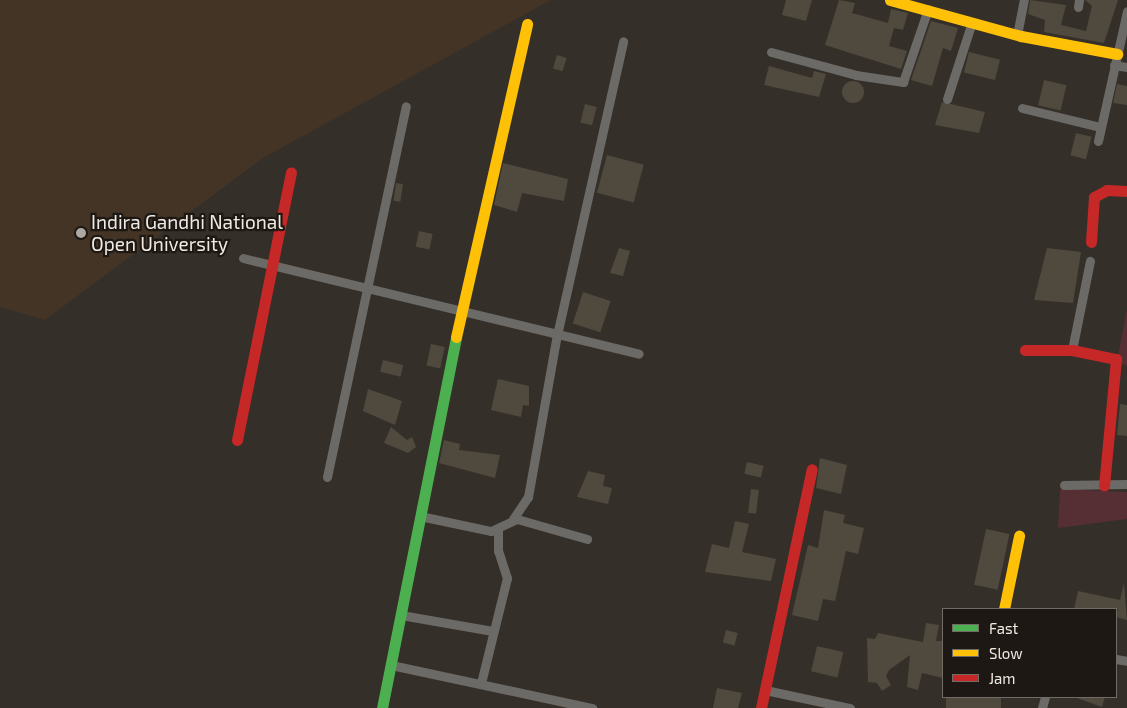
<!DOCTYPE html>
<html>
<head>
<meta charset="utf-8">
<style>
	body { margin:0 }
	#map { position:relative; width:1127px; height:708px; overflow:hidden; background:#352f29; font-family:"Exo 2",sans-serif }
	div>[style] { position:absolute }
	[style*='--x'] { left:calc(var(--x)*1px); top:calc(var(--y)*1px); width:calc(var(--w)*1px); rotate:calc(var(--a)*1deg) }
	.built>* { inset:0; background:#433426 }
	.green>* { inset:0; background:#552f33 }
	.building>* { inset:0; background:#50493e; transform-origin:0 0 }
	.round { border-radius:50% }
	.street>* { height:9px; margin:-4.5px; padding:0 4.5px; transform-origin:4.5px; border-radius:4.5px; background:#6c6a67 }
	.fast>* { height:11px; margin:-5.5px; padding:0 5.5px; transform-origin:5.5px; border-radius:5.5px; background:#4caf50 }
	.slow>* { height:11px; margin:-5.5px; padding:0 5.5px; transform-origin:5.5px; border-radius:5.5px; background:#ffc107 }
	.jam>* { height:11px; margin:-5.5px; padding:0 5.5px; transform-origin:5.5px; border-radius:5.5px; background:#c62828 }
	.dots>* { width:14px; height:14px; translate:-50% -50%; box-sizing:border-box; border:2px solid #1d1813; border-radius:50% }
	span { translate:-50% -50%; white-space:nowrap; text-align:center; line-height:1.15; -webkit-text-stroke:4.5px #1d1813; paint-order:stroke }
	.poi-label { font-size:19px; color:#f1eae3 }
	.left { translate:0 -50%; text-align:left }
	.legend { position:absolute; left:942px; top:608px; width:175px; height:90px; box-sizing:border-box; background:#1d1813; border:1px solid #726c66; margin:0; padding:6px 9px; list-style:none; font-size:15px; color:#f1eae3 }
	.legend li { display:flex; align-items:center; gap:10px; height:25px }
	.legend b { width:25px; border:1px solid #726c66 }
</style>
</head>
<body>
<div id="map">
	<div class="built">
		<div style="clip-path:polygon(0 0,551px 0,263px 158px,45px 320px,0 307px)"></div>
	</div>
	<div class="green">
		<div style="clip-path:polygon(1127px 309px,1127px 366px,1117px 361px)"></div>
		<div style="clip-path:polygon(1060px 489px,1127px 492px,1127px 519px,1058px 528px)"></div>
	</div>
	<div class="building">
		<div style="clip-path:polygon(786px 0,812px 0,806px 21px,782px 15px)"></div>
		<div style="clip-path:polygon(839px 0,855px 3px,852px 13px,888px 23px,891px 9px,908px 13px,903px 30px,894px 28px,889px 46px,907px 51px,901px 69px,825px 45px)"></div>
		<div style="clip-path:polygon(1030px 0,1066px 5px,1061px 25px,1086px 31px,1092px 6px,1085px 0,1118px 0,1104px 43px,1044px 32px,1045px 20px,1028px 14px)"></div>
		<div style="clip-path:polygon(931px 21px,958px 28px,951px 51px,943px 48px,932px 86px,911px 80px)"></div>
		<div style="left:969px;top:52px;width:32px;height:21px;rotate:14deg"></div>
		<div style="left:557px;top:55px;width:10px;height:14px;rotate:17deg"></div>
		<div style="clip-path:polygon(769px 66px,812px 78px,814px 71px,826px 74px,819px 97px,764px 85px)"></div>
		<div style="left:1044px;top:80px;width:23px;height:26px;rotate:13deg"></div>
		<div class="round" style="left:842px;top:81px;width:22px;height:22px"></div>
		<div style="clip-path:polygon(1117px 84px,1127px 86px,1127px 105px,1113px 103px)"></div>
		<div style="clip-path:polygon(942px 102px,985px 112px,979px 133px,935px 125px)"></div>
		<div style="left:585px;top:104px;width:12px;height:19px;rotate:14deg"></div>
		<div style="left:1076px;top:133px;width:16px;height:23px;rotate:14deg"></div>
		<div style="left:607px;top:155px;width:38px;height:39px;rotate:15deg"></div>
		<div style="clip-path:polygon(503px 163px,568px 179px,564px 201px,522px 193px,517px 212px,494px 205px)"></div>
		<div style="left:396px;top:183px;width:7px;height:18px;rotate:8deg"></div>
		<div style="left:419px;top:231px;width:14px;height:16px;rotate:12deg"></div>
		<div style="clip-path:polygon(619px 248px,630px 251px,623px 276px,610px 273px)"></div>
		<div style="clip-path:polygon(1047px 248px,1081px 252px,1073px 303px,1034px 300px)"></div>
		<div style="left:583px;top:292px;width:29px;height:33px;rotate:18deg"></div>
		<div style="left:431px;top:344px;width:14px;height:22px;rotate:12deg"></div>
		<div style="left:383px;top:360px;width:21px;height:12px;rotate:14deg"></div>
		<div style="clip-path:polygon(498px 379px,529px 386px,529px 406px,523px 405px,521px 417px,491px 410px)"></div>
		<div style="clip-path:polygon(368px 389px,402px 401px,395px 425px,363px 411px)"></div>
		<div style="clip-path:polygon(1120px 404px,1127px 405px,1127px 436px,1117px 435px)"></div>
		<div style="clip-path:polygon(391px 427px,407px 440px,412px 437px,416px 447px,408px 453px,384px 443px)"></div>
		<div style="clip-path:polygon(444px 440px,460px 444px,459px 450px,500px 455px,495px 478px,439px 463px)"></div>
		<div style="clip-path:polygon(820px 458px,847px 465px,841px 494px,816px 488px)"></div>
		<div style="left:747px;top:462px;width:17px;height:12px;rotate:13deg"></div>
		<div style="clip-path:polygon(588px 471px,605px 475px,603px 486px,612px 488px,608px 504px,577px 497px)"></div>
		<div style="left:751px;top:489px;width:8px;height:24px;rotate:7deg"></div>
		<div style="clip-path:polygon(824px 510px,845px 515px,843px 523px,864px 528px,858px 554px,846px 551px,835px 601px,823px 599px,818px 621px,792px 615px,808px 545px,818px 548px)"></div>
		<div style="clip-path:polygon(735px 521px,749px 524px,742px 552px,776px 559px,771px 581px,705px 572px,712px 544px,729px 548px)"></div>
		<div style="left:986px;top:529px;width:24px;height:57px;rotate:12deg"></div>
		<div style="clip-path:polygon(1124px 583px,1127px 620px,1116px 617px,1118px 609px,1074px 609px,1078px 591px,1120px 600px)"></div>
		<div style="clip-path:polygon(926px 623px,939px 625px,936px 641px,943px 641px,943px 678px,922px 673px,918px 690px,907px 687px,910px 655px,889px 670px,886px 676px,891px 685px,882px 691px,877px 683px,868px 682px,867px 638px,875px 639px,878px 633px,923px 642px)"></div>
		<div style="left:726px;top:630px;width:12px;height:13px;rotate:14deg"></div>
		<div style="left:817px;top:646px;width:27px;height:26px;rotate:13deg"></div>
		<div style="clip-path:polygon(717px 688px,742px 693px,738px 708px,713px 708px)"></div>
		<div style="left:946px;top:697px;width:55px;height:11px"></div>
		<div style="clip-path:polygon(1074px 697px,1105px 697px,1102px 707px)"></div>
	</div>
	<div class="street">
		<div style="--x:1078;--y:7;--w:7;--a:-82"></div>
		<div style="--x:1017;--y:35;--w:36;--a:-79"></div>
		<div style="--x:771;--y:52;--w:88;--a:15.1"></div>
		<div style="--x:856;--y:75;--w:48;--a:8.5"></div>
		<div style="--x:903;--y:82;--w:77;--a:-71.1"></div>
		<div style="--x:1114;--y:65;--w:13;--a:9"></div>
		<div style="--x:947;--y:99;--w:81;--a:-72"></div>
		<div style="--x:1022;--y:108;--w:80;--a:13.7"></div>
		<div style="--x:1098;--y:141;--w:133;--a:-77.4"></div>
		<div style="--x:243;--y:258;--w:407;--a:13.6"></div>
		<div style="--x:1072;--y:350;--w:91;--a:-78.6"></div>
		<div style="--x:327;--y:477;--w:379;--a:-78"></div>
		<div style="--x:1064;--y:485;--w:63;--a:-0.9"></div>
		<div style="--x:420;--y:516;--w:73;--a:11.9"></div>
		<div style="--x:491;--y:531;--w:29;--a:-25"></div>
		<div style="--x:517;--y:519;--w:73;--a:15.9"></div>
		<div style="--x:513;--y:519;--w:27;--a:-56"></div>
		<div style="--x:528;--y:497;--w:165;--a:-79.9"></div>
		<div style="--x:557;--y:335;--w:301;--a:-77.3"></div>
		<div style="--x:401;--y:615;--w:93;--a:9.9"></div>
		<div style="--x:1116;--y:659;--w:11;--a:10"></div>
		<div style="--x:391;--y:665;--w:206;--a:12.1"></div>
		<div style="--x:481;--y:683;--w:108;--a:-76.1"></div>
		<div style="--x:507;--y:578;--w:28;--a:-108"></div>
		<div style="--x:498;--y:551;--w:21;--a:-90"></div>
		<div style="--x:765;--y:690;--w:87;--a:12"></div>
		<div style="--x:1042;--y:708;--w:11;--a:-75"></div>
	</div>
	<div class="fast">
		<div style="--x:382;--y:708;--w:378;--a:-78.7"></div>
	</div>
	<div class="slow">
		<div style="--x:890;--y:0;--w:136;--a:15.4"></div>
		<div style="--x:1021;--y:36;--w:98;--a:10.6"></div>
		<div style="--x:456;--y:337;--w:321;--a:-77.2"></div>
		<div style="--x:1004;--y:609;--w:75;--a:-78.4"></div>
	</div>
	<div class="jam">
		<div style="--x:1091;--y:242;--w:45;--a:-86.2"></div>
		<div style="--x:1094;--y:197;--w:15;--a:-28"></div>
		<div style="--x:1107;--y:190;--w:20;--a:3"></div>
		<div style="--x:1025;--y:350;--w:47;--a:0"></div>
		<div style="--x:1072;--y:350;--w:45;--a:11.6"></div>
		<div style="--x:1116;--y:359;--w:127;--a:95.4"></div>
		<div style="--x:237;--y:440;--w:273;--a:-78.6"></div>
		<div style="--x:761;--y:708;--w:244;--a:-78"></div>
	</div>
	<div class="dots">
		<div style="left:81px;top:233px;background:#afa9a2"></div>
	</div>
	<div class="poi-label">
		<span class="left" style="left:91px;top:233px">Indira Gandhi National<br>Open University</span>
	</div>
	<ul class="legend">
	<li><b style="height:6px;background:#4caf50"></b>Fast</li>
	<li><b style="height:6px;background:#ffc107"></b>Slow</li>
	<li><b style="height:6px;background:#c62828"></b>Jam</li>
	</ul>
</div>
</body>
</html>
